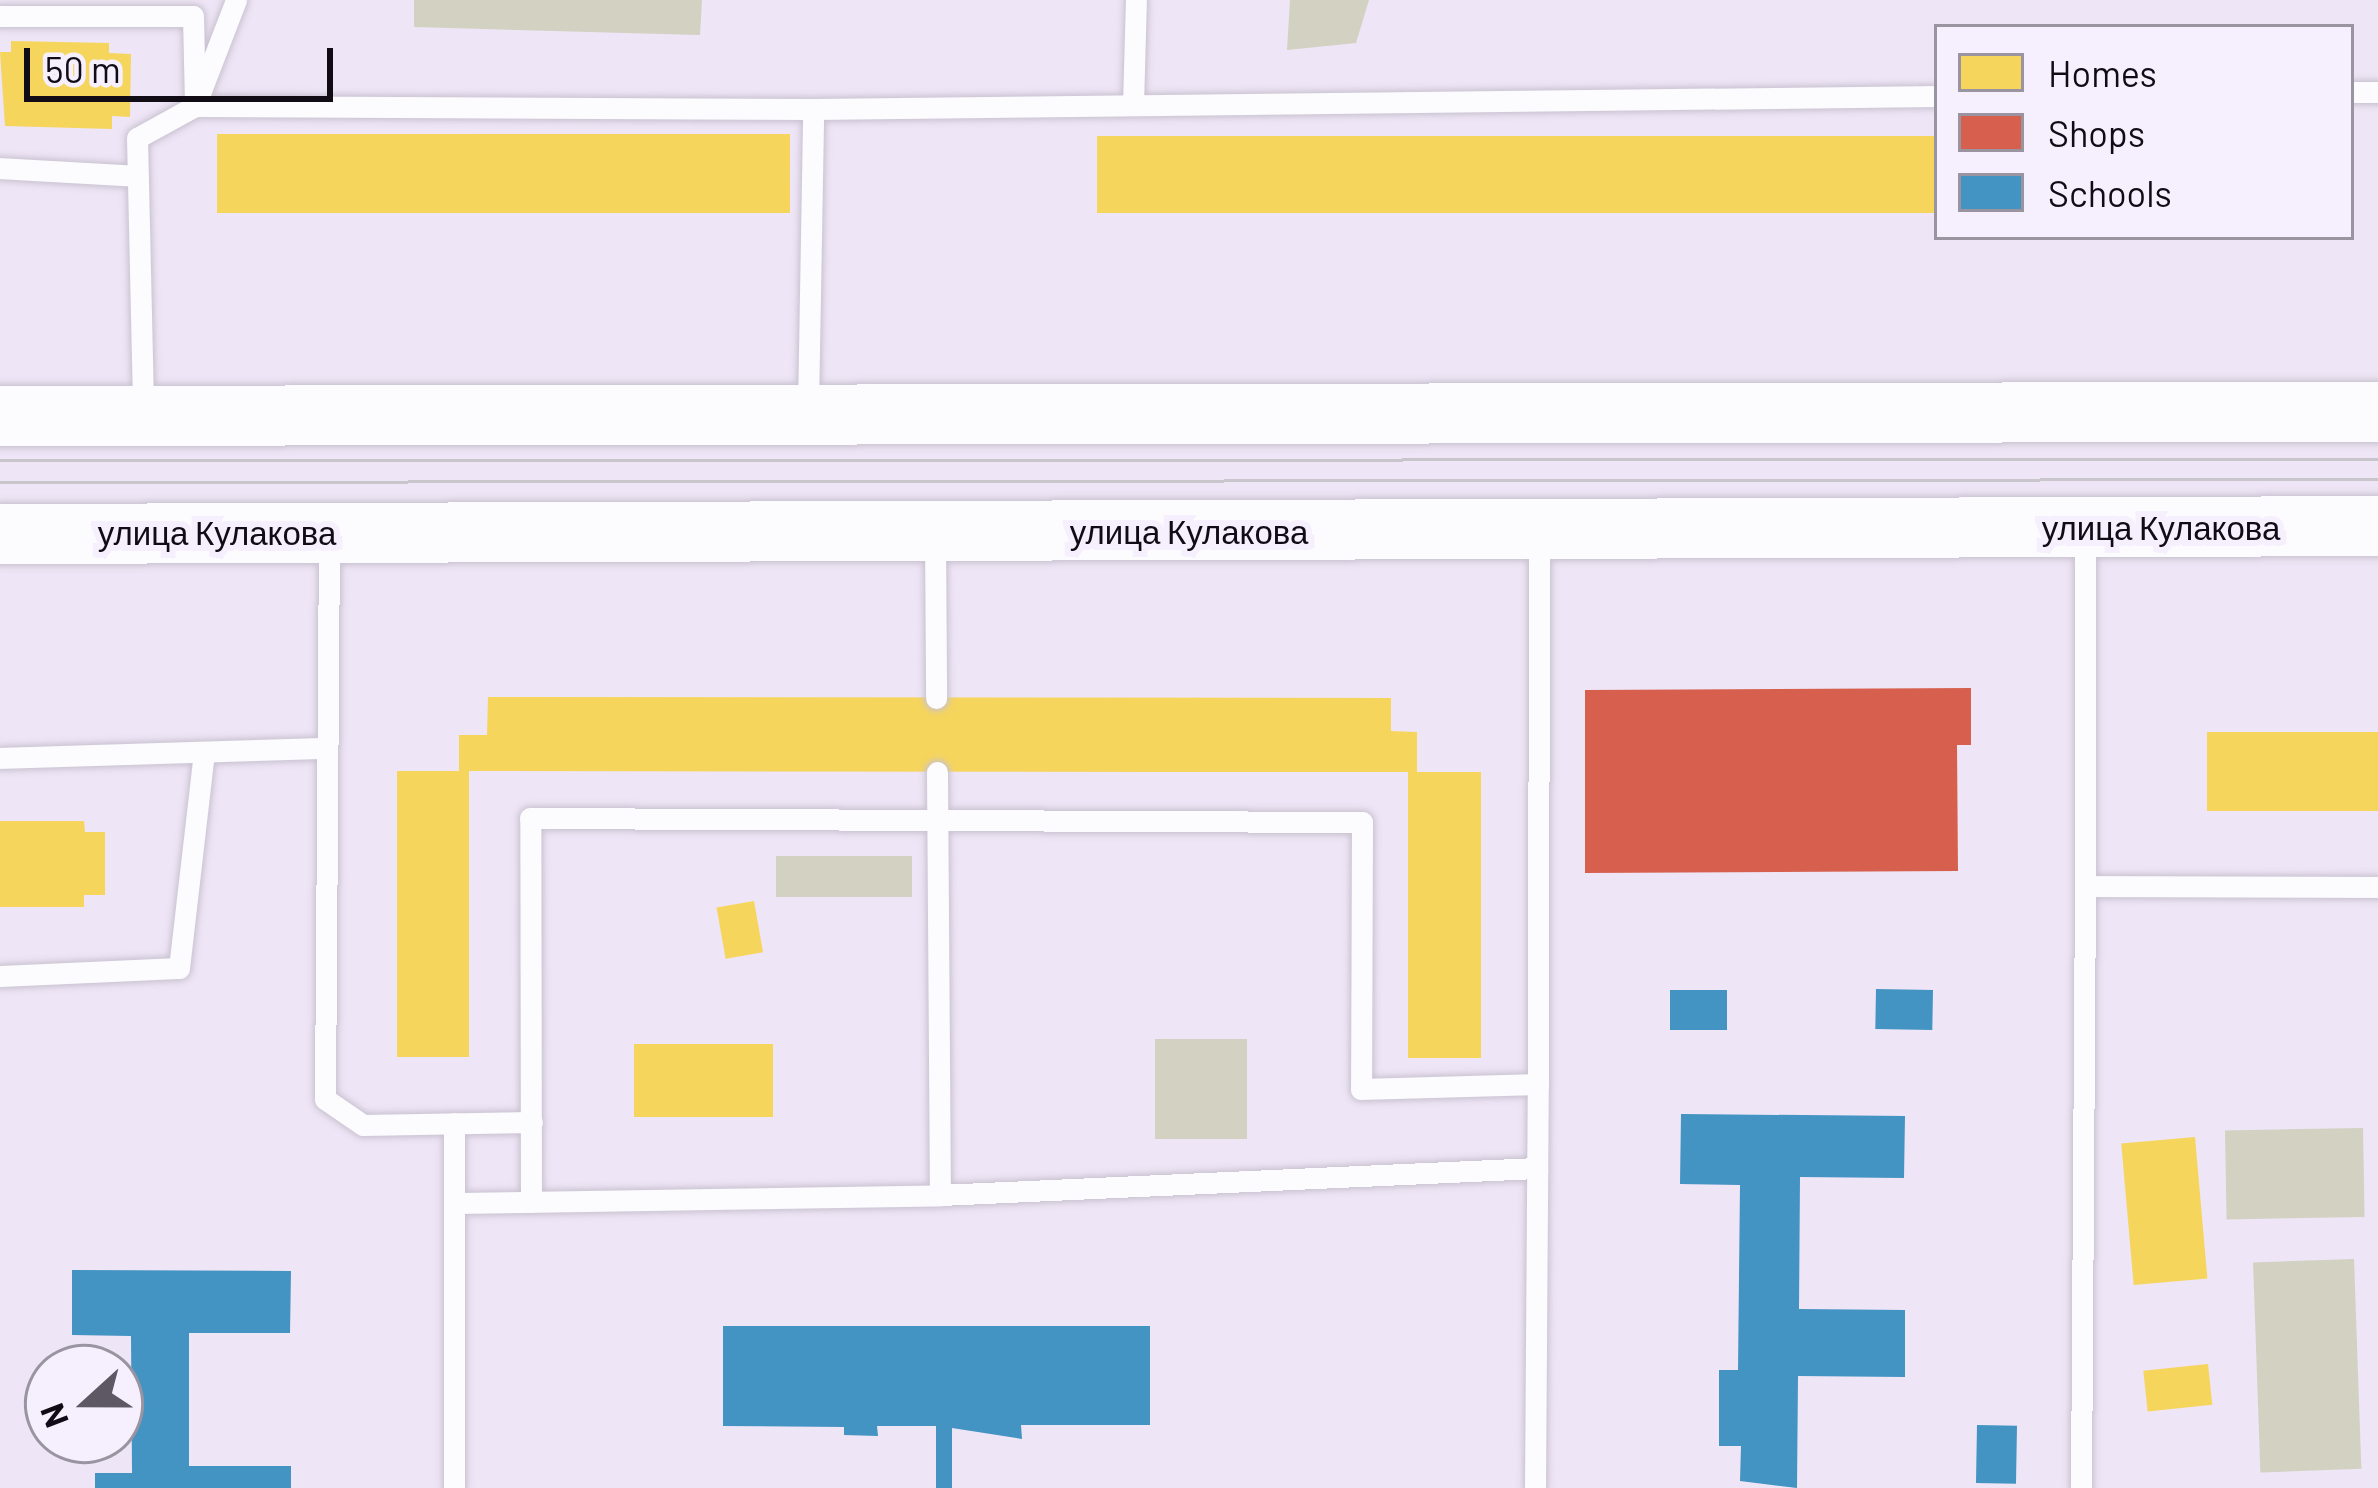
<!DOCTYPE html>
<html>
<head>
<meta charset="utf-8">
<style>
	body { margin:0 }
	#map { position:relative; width:2378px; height:1488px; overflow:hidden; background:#eee5f6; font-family:Barlow,sans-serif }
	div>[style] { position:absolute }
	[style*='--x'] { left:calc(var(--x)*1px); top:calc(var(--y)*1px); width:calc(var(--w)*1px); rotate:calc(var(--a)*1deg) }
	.green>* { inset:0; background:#d2d1c2; transform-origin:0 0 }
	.homes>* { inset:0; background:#f6d55c; transform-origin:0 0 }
	.shops>* { inset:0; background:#d6604d }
	.schools>* { inset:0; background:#4393c3; transform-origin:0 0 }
	.roads { filter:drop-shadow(0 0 3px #c9c2d0) drop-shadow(0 0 3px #c9c2d0) }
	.service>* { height:21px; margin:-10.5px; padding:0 10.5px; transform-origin:10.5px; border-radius:10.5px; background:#fcfbfe }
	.secondary>* { height:60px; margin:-30px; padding:0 30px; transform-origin:30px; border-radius:30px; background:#fcfbfe }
	.tram>* { height:3px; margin:-1.5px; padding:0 1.5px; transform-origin:1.5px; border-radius:1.5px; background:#c8c6ca }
	span { translate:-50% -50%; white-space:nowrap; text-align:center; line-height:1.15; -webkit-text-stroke:12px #f6effd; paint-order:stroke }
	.street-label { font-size:33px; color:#110b16 }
	.legend { position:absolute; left:1934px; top:24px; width:420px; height:216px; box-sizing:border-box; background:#f6effd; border:3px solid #9a94a1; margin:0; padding:15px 21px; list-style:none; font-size:36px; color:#110b16 }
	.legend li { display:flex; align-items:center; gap:24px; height:60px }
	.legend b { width:60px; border:3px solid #9a94a1 }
	.north { position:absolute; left:24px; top:1344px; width:120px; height:120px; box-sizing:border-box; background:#f6effd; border:3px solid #9a94a1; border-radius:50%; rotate:249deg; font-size:33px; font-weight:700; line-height:48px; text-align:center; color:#110b16 }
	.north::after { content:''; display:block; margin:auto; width:42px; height:54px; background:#5e5764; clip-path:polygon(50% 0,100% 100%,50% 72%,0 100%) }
	.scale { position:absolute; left:24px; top:48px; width:309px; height:54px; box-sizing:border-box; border:6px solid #110b16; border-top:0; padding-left:15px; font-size:36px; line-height:42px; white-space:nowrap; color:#110b16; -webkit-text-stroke:9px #f6effd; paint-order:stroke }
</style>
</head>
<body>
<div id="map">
	<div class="green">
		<div style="clip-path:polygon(414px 0,702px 0,700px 35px,414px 27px)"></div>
		<div style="clip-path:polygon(1290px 0,1369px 0,1356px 43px,1287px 50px)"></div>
		<div style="left:776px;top:856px;width:136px;height:41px"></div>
		<div style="left:1155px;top:1039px;width:92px;height:100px"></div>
		<div style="left:2363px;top:1128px;width:89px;height:138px;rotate:89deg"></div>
		<div style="left:2354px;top:1259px;width:210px;height:101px;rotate:88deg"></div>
	</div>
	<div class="homes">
		<div style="clip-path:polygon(11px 41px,109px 43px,109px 53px,131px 54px,130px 117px,112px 116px,112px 129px,5px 126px,0 52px,11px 52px)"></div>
		<div style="left:790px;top:134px;width:79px;height:573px;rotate:90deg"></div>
		<div style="left:1937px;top:136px;width:77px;height:840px;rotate:90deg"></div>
		<div style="clip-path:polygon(488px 697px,1391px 698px,1391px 731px,1417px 732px,1417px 772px,1481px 772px,1481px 1058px,1408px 1058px,1408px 772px,1165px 772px,469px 771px,469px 1057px,397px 1057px,397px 771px,459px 771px,459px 735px,487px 735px)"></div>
		<div style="left:2207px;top:732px;width:171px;height:79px"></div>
		<div style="clip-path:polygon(0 821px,84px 821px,85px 832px,105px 832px,105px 895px,84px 895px,84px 907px,0 907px)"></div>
		<div style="left:754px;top:901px;width:52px;height:38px;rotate:80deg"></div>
		<div style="left:773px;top:1044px;width:73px;height:139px;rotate:90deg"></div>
		<div style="left:2195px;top:1137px;width:142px;height:74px;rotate:85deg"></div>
		<div style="left:2208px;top:1364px;width:41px;height:65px;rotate:84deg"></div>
	</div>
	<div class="shops">
		<div style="clip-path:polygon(1971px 688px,1971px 745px,1957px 745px,1958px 871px,1585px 873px,1585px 690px)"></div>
	</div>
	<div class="schools">
		<div style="left:1876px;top:989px;width:57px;height:40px;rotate:1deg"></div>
		<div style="left:1670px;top:990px;width:57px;height:40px"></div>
		<div style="clip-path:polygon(1681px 1114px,1905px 1116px,1904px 1178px,1800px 1177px,1799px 1309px,1905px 1310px,1905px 1377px,1798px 1376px,1797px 1488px,1740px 1481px,1741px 1446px,1719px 1446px,1719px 1370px,1738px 1370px,1740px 1185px,1680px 1184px)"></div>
		<div style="clip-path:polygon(72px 1270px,291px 1271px,290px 1333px,189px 1333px,189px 1466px,291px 1466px,291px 1488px,95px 1488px,95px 1473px,132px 1473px,131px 1336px,72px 1335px)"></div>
		<div style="clip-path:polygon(723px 1326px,1150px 1326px,1150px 1425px,1021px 1425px,1022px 1439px,952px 1428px,952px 1488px,936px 1488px,936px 1426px,877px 1426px,878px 1436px,844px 1435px,844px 1427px,723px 1426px)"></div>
		<div style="left:1977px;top:1425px;width:40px;height:58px;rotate:1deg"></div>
	</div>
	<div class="roads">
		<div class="service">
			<div style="--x:236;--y:0;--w:114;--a:111.1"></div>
			<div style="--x:195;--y:106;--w:618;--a:0.28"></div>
			<div style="--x:813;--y:109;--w:1124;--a:-0.66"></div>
			<div style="--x:0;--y:16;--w:193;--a:0"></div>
			<div style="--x:193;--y:16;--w:90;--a:88.7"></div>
			<div style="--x:195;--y:106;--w:66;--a:151.1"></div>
			<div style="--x:137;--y:138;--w:274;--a:88.7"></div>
			<div style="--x:2351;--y:92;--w:27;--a:0"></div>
			<div style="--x:1133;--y:105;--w:105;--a:-88.4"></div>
			<div style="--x:0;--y:168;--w:138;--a:3.3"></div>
			<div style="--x:808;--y:409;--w:300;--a:-89"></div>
			<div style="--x:2085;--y:529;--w:357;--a:90"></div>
			<div style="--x:2085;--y:886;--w:293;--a:0.2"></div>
			<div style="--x:935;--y:536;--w:162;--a:89.6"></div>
			<div style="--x:329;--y:538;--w:561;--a:90.41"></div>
			<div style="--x:325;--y:1099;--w:46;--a:34.4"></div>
			<div style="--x:363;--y:1125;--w:169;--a:-1"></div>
			<div style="--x:0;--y:758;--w:326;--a:-1.8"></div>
			<div style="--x:937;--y:772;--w:423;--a:89.6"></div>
			<div style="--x:0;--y:976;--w:179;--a:-2.6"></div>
			<div style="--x:179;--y:968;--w:217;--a:-83.4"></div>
			<div style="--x:531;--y:1202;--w:384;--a:-90.1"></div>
			<div style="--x:530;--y:818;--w:832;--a:0.28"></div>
			<div style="--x:1362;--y:822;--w:267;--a:90.2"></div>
			<div style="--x:1361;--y:1089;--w:177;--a:-1.6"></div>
			<div style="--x:1538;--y:1084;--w:554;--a:-89.9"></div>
			<div style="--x:454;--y:1203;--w:486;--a:-0.9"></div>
			<div style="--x:940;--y:1195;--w:598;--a:-2.59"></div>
			<div style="--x:454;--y:1488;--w:365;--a:-90"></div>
			<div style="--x:1535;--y:1488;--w:404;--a:-89.6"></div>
			<div style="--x:2081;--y:1488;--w:602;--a:-89.62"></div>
		</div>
		<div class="secondary">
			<div style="--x:0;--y:416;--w:2378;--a:-0.1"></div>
			<div style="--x:0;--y:534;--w:2378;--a:-0.19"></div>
		</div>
	</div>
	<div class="tram">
		<div style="--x:0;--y:460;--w:2378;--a:-0.02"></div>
		<div style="--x:0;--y:482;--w:2378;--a:-0.07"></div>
	</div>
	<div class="street-label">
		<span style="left:2161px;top:528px">улица Кулакова</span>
		<span style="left:1189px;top:532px">улица Кулакова</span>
		<span style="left:217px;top:533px">улица Кулакова</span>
	</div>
	<ul class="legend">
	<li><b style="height:33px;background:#f6d55c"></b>Homes</li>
	<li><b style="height:33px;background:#d6604d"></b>Shops</li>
	<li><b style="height:33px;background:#4393c3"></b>Schools</li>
	</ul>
	<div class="north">N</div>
	<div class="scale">50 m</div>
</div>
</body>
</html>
